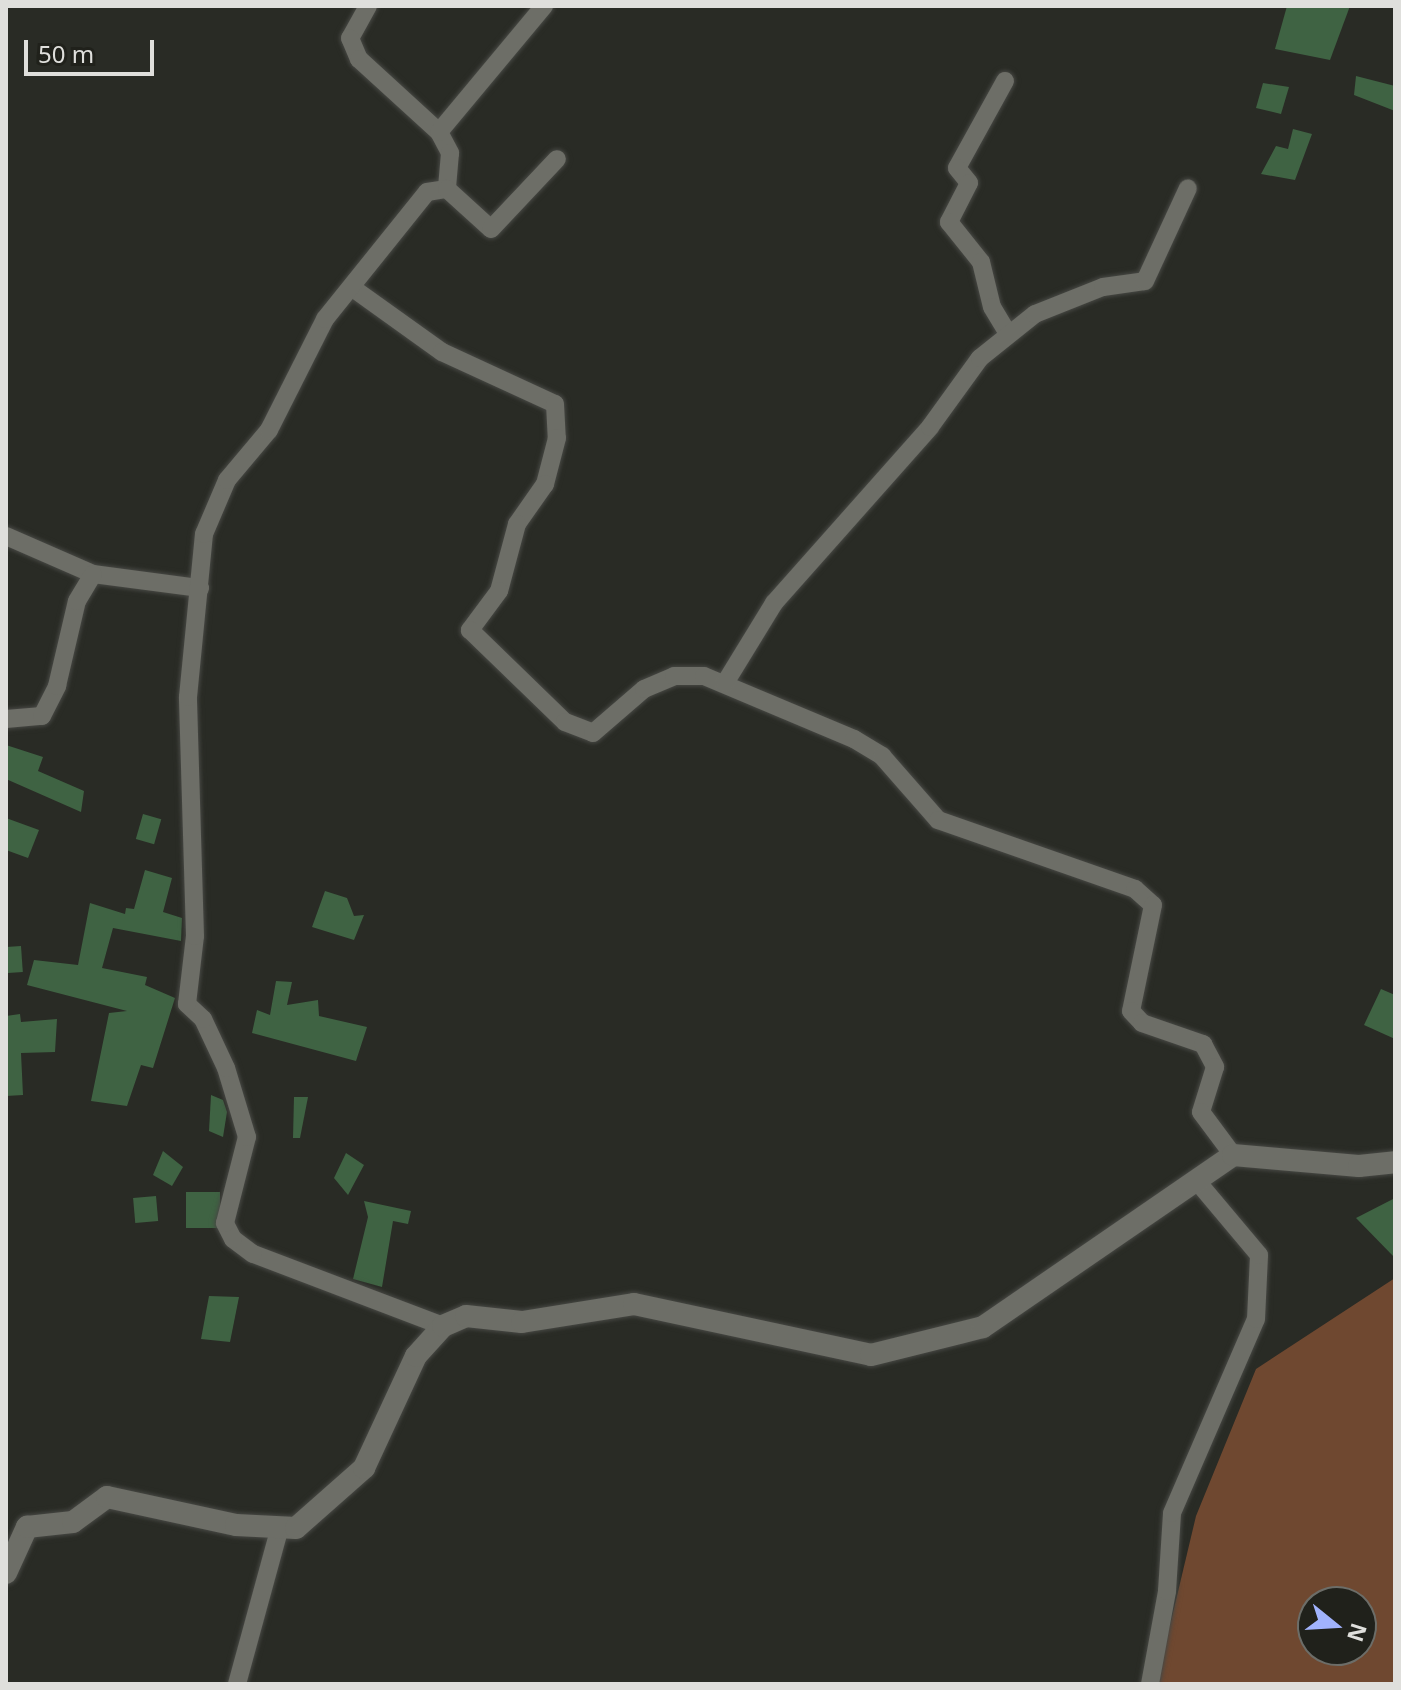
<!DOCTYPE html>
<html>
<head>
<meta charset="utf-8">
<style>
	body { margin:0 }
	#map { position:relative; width:1401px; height:1690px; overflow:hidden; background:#292b25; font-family:"Noto Sans",sans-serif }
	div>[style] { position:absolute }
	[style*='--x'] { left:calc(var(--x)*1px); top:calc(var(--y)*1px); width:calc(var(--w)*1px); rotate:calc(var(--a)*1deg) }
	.green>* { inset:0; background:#6f4830 }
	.building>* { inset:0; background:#3f6343; transform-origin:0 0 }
	.roads { filter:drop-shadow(0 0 2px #474844) drop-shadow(0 0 2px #474844) }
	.minor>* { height:18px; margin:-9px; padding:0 9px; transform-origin:9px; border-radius:9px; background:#6d6e67 }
	.tertiary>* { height:22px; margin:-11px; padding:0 11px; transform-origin:11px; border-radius:11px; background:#6d6e67 }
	span { translate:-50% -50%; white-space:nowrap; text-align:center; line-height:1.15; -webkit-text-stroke:6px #20211b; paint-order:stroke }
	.frame { position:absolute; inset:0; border:8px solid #dfdfdc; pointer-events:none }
	.north { position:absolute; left:1297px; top:1586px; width:80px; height:80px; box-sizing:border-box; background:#20211b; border:2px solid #6c6d68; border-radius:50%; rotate:108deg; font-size:22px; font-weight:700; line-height:32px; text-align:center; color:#dfdfdc }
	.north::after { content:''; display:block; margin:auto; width:28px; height:36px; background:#a1b3fd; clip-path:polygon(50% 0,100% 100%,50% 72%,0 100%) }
	.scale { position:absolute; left:24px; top:40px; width:130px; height:36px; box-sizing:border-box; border:4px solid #dfdfdc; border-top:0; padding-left:10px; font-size:24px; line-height:28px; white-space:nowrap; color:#dfdfdc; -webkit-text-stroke:6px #20211b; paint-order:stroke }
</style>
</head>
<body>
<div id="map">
	<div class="green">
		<div style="clip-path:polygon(evenodd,1395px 1278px,1395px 1684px,1156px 1684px,1196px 1516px,1256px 1369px,1395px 1278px,1313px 1602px,1361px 1602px,1361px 1650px,1313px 1650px,1313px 1602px)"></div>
	</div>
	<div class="building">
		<div style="clip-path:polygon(1287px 6px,1350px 6px,1330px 60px,1275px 49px)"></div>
		<div style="clip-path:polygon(1356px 76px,1395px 86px,1395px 111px,1354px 95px)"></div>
		<div style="clip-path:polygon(1263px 83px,1289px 87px,1281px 114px,1256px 108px)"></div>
		<div style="clip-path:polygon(1293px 129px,1312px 134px,1295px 180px,1261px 174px,1276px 146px,1288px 149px)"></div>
		<div style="clip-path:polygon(6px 745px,43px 757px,38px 771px,84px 791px,81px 812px,6px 779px)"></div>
		<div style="left:143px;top:814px;width:19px;height:26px;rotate:16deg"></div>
		<div style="clip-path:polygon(6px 818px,39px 830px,28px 858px,6px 850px)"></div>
		<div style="clip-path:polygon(145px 870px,172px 878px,163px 912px,182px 918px,181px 941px,113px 928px,102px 968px,147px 977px,145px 985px,175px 998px,153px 1068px,141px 1065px,127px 1106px,91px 1101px,109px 1013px,127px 1011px,27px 985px,34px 960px,78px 965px,90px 903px,125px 914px,126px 908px,134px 909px)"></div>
		<div style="clip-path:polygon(325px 891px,347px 898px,354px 916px,364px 915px,354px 940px,312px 927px)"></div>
		<div style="left:21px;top:946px;width:26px;height:15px;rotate:86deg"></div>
		<div style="clip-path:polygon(276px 981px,292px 982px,287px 1005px,318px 1000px,319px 1016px,367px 1027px,356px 1061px,252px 1033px,257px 1010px,270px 1015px)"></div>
		<div style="clip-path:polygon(1381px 989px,1395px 995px,1395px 1039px,1364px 1025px)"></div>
		<div style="clip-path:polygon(20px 1014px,21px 1022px,57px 1019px,55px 1052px,21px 1053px,23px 1095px,6px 1096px,6px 1016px)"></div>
		<div style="clip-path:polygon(211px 1095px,223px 1100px,227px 1112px,223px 1137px,209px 1131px)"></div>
		<div style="clip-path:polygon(294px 1097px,308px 1097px,300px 1138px,293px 1138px)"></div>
		<div style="clip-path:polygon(163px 1151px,183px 1167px,172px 1186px,153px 1175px)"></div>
		<div style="clip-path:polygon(346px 1153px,364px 1165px,348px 1195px,334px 1178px)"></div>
		<div style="left:186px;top:1192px;width:34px;height:36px"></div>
		<div style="left:156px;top:1196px;width:25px;height:23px;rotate:85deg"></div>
		<div style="clip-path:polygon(1395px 1198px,1395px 1258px,1356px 1218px)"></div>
		<div style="clip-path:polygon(364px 1201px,411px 1211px,408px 1224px,393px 1221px,382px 1287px,353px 1279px,368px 1217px)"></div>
		<div style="clip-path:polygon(209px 1296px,239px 1297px,230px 1342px,201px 1339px)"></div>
	</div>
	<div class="roads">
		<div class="minor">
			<div style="--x:368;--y:6;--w:37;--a:119"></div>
			<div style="--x:350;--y:38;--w:23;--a:67"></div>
			<div style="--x:359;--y:59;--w:108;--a:42.4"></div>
			<div style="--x:439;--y:132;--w:24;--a:62"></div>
			<div style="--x:450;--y:153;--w:36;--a:95"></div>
			<div style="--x:1005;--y:81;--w:99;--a:118.9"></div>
			<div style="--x:957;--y:168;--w:19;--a:51"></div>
			<div style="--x:969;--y:183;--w:44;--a:117.1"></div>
			<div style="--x:949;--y:222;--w:51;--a:51.3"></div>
			<div style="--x:981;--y:262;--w:46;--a:76.3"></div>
			<div style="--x:992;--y:307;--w:29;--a:59"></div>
			<div style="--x:439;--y:132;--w:164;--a:-50.2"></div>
			<div style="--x:354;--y:289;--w:108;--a:35.6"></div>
			<div style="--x:442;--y:352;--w:124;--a:24.7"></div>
			<div style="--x:555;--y:404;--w:34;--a:87"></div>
			<div style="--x:557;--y:438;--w:48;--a:104.6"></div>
			<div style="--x:545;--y:484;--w:49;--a:125"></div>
			<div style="--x:517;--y:524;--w:69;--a:105"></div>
			<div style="--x:499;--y:591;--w:49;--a:126.6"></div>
			<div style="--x:470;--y:630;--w:132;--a:44.1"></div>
			<div style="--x:565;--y:722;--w:30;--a:21"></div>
			<div style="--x:593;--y:733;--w:67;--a:-40.8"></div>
			<div style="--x:644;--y:689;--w:33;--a:-23"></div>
			<div style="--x:674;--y:676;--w:30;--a:0"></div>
			<div style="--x:704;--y:676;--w:163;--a:22.8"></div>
			<div style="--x:854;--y:739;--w:33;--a:31"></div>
			<div style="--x:882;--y:756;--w:85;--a:48.8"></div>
			<div style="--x:938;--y:820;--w:209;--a:19.3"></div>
			<div style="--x:1135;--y:889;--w:24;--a:42"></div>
			<div style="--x:1153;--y:905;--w:108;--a:101.7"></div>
			<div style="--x:1131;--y:1011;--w:16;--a:47"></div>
			<div style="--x:1142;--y:1023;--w:65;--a:19"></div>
			<div style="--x:1203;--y:1044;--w:26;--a:62"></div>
			<div style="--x:1215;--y:1067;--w:47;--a:107.3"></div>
			<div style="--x:1201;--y:1112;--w:54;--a:53.3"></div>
			<div style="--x:6;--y:536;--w:95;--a:23.6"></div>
			<div style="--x:93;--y:574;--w:108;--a:7.5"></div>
			<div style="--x:725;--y:683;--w:94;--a:-58.5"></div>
			<div style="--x:774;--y:603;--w:235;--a:-48.4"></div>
			<div style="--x:930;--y:427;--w:85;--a:-54.1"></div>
			<div style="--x:980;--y:358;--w:70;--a:-38.7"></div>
			<div style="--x:1035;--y:314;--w:73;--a:-21.7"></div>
			<div style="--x:1103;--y:287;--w:42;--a:-8.1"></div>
			<div style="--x:1145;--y:281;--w:102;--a:-65.2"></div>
			<div style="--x:6;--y:719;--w:36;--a:-5"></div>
			<div style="--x:42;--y:716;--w:34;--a:-63"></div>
			<div style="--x:57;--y:686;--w:87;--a:-76.8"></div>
			<div style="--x:77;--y:601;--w:31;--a:-59"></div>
			<div style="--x:443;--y:1326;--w:203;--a:-159.2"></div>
			<div style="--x:253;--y:1254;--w:25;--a:-143"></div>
			<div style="--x:233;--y:1239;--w:18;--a:-117"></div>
			<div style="--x:225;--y:1223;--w:89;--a:-75.7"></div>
			<div style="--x:247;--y:1137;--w:72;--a:-106.9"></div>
			<div style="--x:226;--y:1068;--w:54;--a:-115.1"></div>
			<div style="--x:203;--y:1019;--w:22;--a:-137"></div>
			<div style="--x:187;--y:1004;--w:68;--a:-83.3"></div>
			<div style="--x:195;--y:936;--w:239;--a:-91.7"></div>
			<div style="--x:188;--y:697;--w:164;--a:-84.4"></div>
			<div style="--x:204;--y:534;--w:59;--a:-66.9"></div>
			<div style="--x:227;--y:480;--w:65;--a:-50"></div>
			<div style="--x:269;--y:430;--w:124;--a:-63.2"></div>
			<div style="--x:325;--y:319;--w:163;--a:-51.2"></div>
			<div style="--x:427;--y:192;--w:20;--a:-9"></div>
			<div style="--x:447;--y:189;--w:59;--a:42.3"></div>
			<div style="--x:491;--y:229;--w:96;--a:-46.7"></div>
			<div style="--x:237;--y:1684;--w:163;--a:-74.7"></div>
			<div style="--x:1150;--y:1684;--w:95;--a:-79.6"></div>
			<div style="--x:1167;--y:1591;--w:78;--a:-86.3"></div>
			<div style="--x:1172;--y:1513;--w:211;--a:-66.6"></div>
			<div style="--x:1256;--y:1319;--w:64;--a:-87.3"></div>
			<div style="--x:1259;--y:1255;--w:98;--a:-130"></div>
		</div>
		<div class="tertiary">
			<div style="--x:6;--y:1573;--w:51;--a:-65.5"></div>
			<div style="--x:27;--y:1527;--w:46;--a:-6.2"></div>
			<div style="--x:73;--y:1522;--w:42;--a:-36.3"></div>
			<div style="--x:107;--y:1497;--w:132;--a:12.2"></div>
			<div style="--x:236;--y:1525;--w:60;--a:2.9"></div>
			<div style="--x:296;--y:1528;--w:91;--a:-41.4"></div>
			<div style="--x:364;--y:1468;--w:123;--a:-65.1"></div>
			<div style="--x:416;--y:1356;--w:40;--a:-48"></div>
			<div style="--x:443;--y:1326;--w:25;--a:-23"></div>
			<div style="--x:466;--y:1316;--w:56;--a:6.1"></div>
			<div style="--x:522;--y:1322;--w:113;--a:-9.1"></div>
			<div style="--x:634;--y:1304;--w:242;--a:12.1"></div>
			<div style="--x:871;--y:1355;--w:115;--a:-14"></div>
			<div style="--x:983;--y:1327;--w:303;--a:-34.5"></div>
			<div style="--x:1233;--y:1155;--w:126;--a:5"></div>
			<div style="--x:1359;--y:1166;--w:36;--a:-6"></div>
		</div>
	</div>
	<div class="frame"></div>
	<div class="north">N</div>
	<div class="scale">50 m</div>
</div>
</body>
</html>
